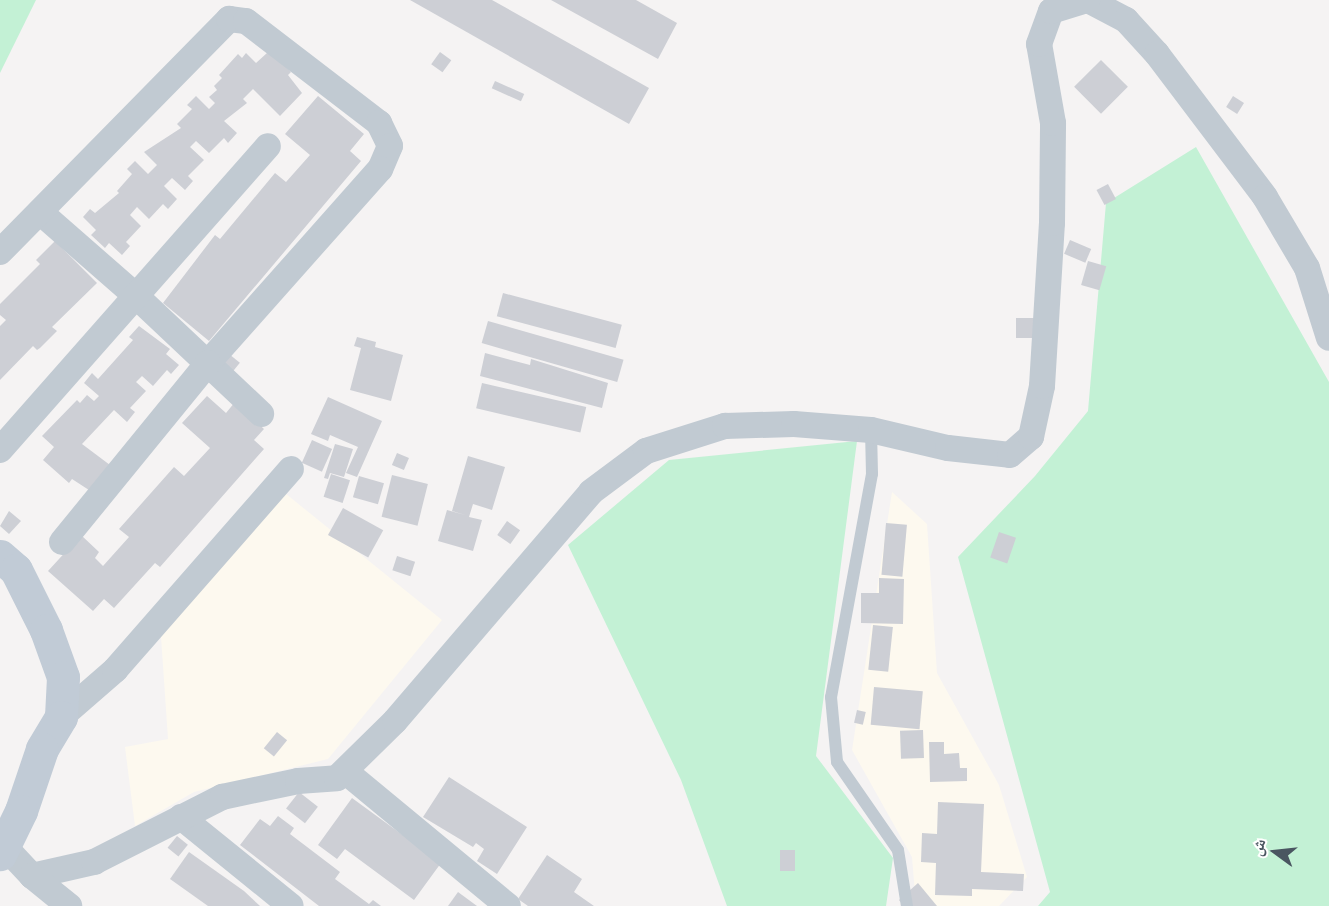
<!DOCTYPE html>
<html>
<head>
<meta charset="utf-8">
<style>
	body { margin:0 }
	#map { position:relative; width:1329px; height:906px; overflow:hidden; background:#f5f3f3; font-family:"PT Sans","Noto Naskh Arabic",sans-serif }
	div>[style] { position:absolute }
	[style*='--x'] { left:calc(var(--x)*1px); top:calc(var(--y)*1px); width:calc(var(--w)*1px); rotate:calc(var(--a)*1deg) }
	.commercial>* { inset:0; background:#fdf9ef }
	.green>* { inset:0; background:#c3f1d5 }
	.building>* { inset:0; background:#cdcfd5; transform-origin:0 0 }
	.lane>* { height:12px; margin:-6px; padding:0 6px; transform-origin:6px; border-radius:6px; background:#c1cad2 }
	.street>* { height:26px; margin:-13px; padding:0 13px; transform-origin:13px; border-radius:13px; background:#c1cad2 }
	.secondary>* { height:33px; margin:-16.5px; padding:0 16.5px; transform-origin:16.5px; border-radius:16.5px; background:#c1cbd6 }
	span { translate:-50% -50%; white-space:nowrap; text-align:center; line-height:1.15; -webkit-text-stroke:6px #fff; paint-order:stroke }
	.north { position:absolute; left:1245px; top:822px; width:60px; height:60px; -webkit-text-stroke:4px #fff; paint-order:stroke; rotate:285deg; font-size:16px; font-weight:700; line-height:24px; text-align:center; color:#4a5661 }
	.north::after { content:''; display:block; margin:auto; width:21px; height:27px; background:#4a5661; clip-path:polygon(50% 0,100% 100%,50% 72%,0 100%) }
</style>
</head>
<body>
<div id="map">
	<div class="commercial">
		<div style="clip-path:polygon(275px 485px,442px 620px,328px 759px,194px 792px,135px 826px,125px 747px,168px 739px,160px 622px)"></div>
		<div style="clip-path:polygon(892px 492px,927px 524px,937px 673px,999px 785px,1027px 877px,999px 906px,916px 906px,912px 857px,852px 750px)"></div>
	</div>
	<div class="green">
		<div style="clip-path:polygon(0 0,36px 0,0 73px)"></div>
		<div style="clip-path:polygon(1196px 147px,1329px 382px,1329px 906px,1038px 906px,1050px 892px,958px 557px,1035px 476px,1088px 411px,1106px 203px)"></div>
		<div style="clip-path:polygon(857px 441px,816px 756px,893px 858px,886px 906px,727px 906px,681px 780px,568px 545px,669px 460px)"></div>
	</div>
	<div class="building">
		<div style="clip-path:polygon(410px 0,492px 0,649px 88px,629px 124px)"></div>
		<div style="clip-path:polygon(551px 0,636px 0,677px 23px,658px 59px)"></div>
		<div style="left:440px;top:52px;width:14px;height:15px;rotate:36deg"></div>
		<div style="clip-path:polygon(246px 53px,256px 63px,267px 53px,272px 53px,291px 72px,288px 75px,302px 93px,280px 116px,253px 89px,243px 99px,247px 103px,224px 121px,237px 133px,228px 143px,224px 138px,209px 153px,196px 141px,190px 147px,204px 160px,188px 176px,193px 181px,185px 190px,172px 178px,164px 186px,177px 199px,168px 209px,163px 204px,149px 219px,137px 207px,130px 215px,141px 226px,126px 242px,130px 246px,122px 255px,109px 243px,105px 248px,91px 235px,96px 230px,83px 217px,90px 209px,95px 213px,119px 193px,117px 191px,132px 174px,127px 169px,135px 161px,148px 174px,157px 165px,144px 152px,181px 128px,177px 124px,192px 109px,187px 105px,196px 96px,209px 109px,215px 103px,209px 97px,217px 90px,214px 86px,222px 78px,219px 75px,238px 54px,242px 58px)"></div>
		<div style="left:1101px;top:60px;width:38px;height:38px;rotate:45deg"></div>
		<div style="left:495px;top:81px;width:32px;height:8px;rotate:24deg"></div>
		<div style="clip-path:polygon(318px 96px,364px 134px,350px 151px,361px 161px,209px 341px,163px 303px,215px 235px,220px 239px,275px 173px,286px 182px,310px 155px,285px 134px)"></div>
		<div style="left:1233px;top:96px;width:13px;height:13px;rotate:32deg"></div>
		<div style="left:1108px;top:184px;width:17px;height:13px;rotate:62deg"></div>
		<div style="left:1070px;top:240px;width:23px;height:15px;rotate:23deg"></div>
		<div style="clip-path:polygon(55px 241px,97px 283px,52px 327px,57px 331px,40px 348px,37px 350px,33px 346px,0 380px,0 326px,6px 320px,0 315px,0 304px,40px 264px,36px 260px)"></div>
		<div style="left:1088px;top:261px;width:19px;height:25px;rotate:16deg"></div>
		<div style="left:503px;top:293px;width:123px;height:24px;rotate:15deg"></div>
		<div style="left:1016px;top:318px;width:20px;height:20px"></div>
		<div style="left:488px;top:321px;width:141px;height:23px;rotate:16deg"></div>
		<div style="clip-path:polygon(139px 326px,170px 349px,166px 354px,179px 365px,171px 374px,167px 370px,153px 386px,142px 376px,136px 382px,146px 391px,130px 408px,135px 412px,127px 422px,114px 410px,82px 444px,114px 468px,92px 492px,72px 479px,69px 483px,43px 460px,54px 447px,42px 436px,77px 400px,80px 403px,87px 395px,94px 401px,99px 396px,84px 383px,92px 373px,98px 379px,133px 340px,129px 337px)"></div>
		<div style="clip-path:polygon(357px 337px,376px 342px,375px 347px,403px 355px,391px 401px,350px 390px,361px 348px,354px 346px)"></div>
		<div style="clip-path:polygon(485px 353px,530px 365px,531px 359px,608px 383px,602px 408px,480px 376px)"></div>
		<div style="left:229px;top:354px;width:14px;height:16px;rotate:39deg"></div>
		<div style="left:482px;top:383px;width:107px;height:26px;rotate:13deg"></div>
		<div style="clip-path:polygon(207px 396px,226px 413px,235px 402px,264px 429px,254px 440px,264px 449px,160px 567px,155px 563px,114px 608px,104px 599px,93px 611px,48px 571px,81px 535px,99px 552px,95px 558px,103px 566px,129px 537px,119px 529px,174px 467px,184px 476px,210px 448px,182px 423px)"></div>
		<div style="clip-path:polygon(328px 397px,382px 421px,357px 477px,346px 473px,358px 447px,330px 435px,328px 441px,311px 434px)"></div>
		<div style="left:312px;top:440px;width:22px;height:25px;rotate:24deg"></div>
		<div style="clip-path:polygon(335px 444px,353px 449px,344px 477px,330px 473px,328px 479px,324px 478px)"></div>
		<div style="left:397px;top:453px;width:13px;height:13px;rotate:23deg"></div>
		<div style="clip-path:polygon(468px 456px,505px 467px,492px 510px,473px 504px,469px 517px,482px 520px,473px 551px,438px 541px,447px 510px,465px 515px,452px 511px)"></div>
		<div style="left:331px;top:474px;width:20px;height:24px;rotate:18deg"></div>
		<div style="left:392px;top:475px;width:37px;height:43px;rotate:14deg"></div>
		<div style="left:359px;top:476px;width:26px;height:22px;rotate:16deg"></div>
		<div style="left:343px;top:508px;width:46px;height:31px;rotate:29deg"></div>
		<div style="clip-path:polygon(9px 511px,21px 521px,9px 534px,0 526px)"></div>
		<div style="left:507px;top:521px;width:16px;height:17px;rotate:35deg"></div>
		<div style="left:886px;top:523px;width:21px;height:52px;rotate:5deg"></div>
		<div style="left:999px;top:532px;width:18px;height:27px;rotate:19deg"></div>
		<div style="left:397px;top:556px;width:19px;height:15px;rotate:18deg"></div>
		<div style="clip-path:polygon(879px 578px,904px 579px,903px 624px,861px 623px,861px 593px,879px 593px)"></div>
		<div style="left:873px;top:625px;width:20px;height:45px;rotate:6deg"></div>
		<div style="left:874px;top:687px;width:49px;height:38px;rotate:5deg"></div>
		<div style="left:857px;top:710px;width:9px;height:13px;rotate:13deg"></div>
		<div style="left:923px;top:730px;width:28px;height:23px;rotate:88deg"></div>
		<div style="left:277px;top:732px;width:13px;height:21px;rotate:39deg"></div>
		<div style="clip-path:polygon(929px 742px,944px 742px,944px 754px,959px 753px,960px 768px,967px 768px,967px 781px,930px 782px)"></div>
		<div style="clip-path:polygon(449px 777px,527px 827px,497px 874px,477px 861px,484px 849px,476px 843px,473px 847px,423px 817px)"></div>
		<div style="left:299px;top:792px;width:24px;height:21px;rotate:38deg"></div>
		<div style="clip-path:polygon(352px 798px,441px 863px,414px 900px,345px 849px,337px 859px,318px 845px)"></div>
		<div style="clip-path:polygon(938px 802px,984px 804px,981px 872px,1024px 874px,1023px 891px,972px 889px,972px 896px,935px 895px,936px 863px,921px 862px,922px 833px,937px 834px)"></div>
		<div style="clip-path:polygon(278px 816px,294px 828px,290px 834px,340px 872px,335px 879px,369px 904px,373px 900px,381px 906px,319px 906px,240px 845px,260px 819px,270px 826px)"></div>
		<div style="left:177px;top:836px;width:14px;height:15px;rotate:39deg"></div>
		<div style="left:780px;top:850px;width:15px;height:21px"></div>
		<div style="clip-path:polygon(189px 852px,244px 891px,260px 906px,208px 906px,170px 879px)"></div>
		<div style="clip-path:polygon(547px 855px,582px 879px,574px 892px,594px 906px,528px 906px,518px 899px)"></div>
		<div style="clip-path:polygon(918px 883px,937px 906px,904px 906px,899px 900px)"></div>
		<div style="clip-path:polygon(458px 892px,477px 906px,448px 906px)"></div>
	</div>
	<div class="lane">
		<div style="--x:871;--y:430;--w:44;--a:88.7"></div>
		<div style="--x:872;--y:474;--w:227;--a:100.4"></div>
		<div style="--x:831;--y:697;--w:65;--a:84.7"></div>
		<div style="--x:837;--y:762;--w:107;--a:55.3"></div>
		<div style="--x:898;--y:850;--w:57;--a:80.9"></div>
	</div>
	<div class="street">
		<div style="--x:1088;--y:0;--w:43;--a:27.8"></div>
		<div style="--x:1126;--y:20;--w:46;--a:47.6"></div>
		<div style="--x:1157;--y:54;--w:179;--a:52.9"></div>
		<div style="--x:1265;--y:197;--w:82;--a:59.4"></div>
		<div style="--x:1307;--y:268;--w:73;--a:72.6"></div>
		<div style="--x:40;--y:212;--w:128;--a:41.2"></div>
		<div style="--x:136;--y:296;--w:172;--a:43.3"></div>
		<div style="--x:0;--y:252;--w:327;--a:-45.5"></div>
		<div style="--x:229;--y:19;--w:17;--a:7"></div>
		<div style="--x:246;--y:21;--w:168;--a:37.5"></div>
		<div style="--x:379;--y:123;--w:25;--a:64"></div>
		<div style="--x:390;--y:146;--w:25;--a:113"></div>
		<div style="--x:380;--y:169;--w:259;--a:131.6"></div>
		<div style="--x:208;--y:363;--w:231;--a:129.2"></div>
		<div style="--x:0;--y:450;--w:405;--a:-48.6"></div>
		<div style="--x:61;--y:717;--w:72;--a:-41"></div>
		<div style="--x:115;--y:670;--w:267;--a:-48.8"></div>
		<div style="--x:346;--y:772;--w:210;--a:39.6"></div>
		<div style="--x:181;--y:817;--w:141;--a:39"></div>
		<div style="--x:5;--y:847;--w:40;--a:47"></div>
		<div style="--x:32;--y:876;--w:64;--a:-12.7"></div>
		<div style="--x:94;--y:862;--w:144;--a:-26.9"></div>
		<div style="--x:222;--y:797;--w:78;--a:-11.9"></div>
		<div style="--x:298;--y:781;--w:39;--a:-4"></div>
		<div style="--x:337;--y:778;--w:81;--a:-44.5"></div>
		<div style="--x:395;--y:721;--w:301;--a:-49.4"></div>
		<div style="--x:591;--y:492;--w:69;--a:-36.7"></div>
		<div style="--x:646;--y:451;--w:83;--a:-17.6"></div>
		<div style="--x:725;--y:426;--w:69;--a:-1.7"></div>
		<div style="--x:794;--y:424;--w:77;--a:4.5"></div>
		<div style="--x:871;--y:430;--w:79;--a:13.2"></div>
		<div style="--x:948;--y:448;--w:62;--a:6.4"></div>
		<div style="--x:1010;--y:455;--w:28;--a:-41"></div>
		<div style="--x:1031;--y:437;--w:52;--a:-77.8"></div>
		<div style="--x:1042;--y:386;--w:163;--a:-86.5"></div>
		<div style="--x:1052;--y:223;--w:100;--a:-89.4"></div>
		<div style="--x:1053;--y:123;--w:80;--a:-100"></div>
		<div style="--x:1039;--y:44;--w:35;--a:-70"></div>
		<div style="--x:1051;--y:11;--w:38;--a:-17"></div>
		<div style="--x:32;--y:876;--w:48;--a:39"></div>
	</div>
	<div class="secondary">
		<div style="--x:0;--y:556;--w:21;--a:41"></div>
		<div style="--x:16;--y:570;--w:67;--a:63.4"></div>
		<div style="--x:46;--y:630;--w:50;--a:70.1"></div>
		<div style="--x:63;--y:677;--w:40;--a:92.9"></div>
		<div style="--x:61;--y:717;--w:37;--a:121"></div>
		<div style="--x:42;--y:749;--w:65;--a:108.7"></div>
		<div style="--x:21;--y:811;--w:48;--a:116"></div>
	</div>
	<div class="north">ش</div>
</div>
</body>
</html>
